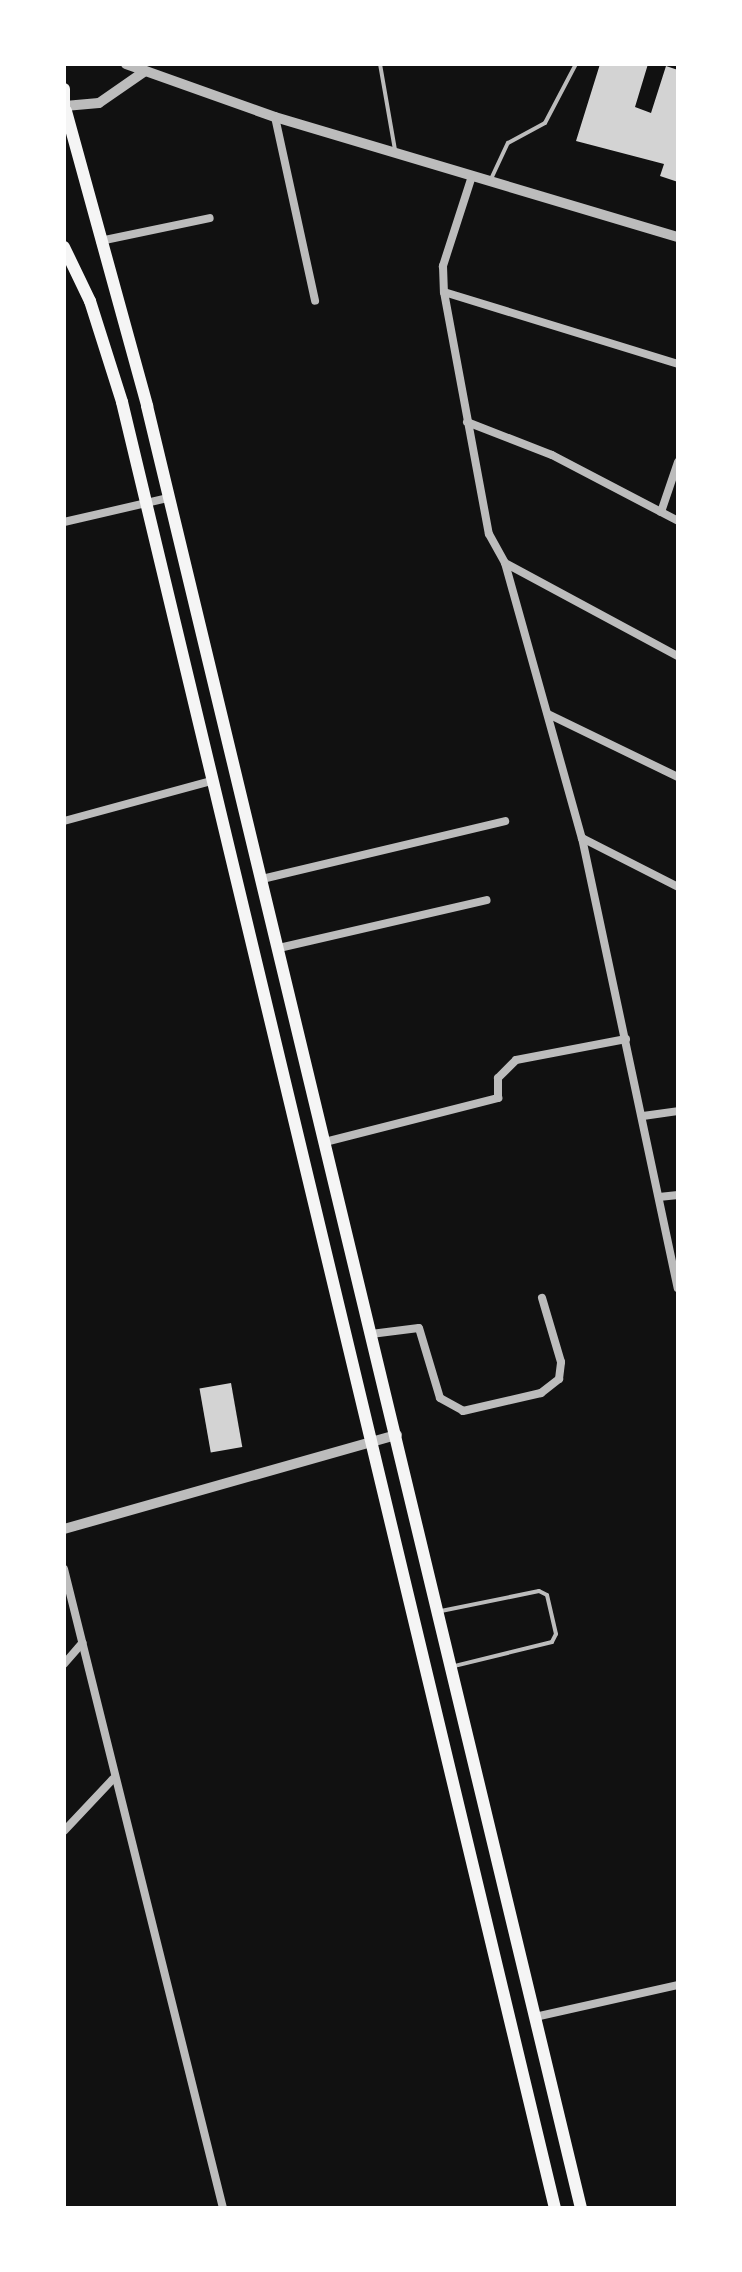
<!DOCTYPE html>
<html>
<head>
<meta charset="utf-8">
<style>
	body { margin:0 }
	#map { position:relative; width:742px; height:2272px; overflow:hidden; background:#111; font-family:Figtree,sans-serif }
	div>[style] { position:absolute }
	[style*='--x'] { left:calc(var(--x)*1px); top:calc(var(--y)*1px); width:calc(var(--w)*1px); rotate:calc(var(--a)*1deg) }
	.building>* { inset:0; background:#d3d3d3; transform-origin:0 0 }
	.service>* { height:4px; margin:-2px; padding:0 2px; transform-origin:2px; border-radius:2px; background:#bcbcbc }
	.minor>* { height:8px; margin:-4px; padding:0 4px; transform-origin:4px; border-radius:4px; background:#bcbcbc }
	.tertiary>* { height:10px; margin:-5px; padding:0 5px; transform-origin:5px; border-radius:5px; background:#bcbcbc }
	.primary>* { height:12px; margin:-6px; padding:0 6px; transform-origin:6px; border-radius:6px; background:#f5f5f5 }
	span { translate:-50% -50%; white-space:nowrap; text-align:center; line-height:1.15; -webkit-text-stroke:7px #fff; paint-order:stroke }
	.frame { position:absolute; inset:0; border:66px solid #fff; pointer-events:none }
</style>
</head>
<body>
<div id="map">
	<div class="building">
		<div style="clip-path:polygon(600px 64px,648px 64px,635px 107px,651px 113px,666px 66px,678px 70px,678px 182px,660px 176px,664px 164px,576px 141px)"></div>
		<div style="left:231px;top:1383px;width:65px;height:32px;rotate:80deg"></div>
	</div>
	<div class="service">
		<div style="--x:380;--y:64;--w:87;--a:80.1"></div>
		<div style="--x:491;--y:179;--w:40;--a:-65"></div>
		<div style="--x:508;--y:143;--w:42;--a:-28.4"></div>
		<div style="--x:545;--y:123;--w:67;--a:-62.3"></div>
		<div style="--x:441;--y:1611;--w:100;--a:-11.5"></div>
		<div style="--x:539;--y:1591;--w:9;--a:27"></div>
		<div style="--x:547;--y:1595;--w:40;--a:77"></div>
		<div style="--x:556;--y:1634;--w:9;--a:117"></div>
		<div style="--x:552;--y:1642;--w:101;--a:166.2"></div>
	</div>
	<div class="minor">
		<div style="--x:275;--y:117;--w:188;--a:77.7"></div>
		<div style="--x:472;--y:176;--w:95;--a:107.9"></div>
		<div style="--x:443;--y:266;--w:26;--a:88"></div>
		<div style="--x:444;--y:292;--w:246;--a:79.5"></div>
		<div style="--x:489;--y:534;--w:33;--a:61"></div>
		<div style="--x:505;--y:563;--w:196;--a:28.3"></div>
		<div style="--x:100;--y:241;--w:112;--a:-11.8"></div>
		<div style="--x:444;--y:292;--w:245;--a:17.1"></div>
		<div style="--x:467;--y:422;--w:91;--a:21.2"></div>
		<div style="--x:552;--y:455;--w:142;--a:27.6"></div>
		<div style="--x:661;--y:512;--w:53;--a:-71.2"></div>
		<div style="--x:64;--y:522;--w:107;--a:-13"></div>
		<div style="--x:505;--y:563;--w:286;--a:74.4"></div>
		<div style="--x:582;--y:838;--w:460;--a:78"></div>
		<div style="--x:548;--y:714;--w:144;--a:25.9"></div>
		<div style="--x:64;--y:821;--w:152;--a:-15.2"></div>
		<div style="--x:582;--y:838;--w:108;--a:27"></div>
		<div style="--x:262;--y:879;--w:250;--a:-13.4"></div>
		<div style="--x:279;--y:948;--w:213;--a:-13"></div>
		<div style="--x:643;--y:1116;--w:35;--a:-8"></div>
		<div style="--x:325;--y:1142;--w:179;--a:-14.3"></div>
		<div style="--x:498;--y:1098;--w:20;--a:-90"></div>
		<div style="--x:498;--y:1078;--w:25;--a:-45"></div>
		<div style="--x:516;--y:1060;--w:112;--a:-10.8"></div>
		<div style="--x:659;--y:1197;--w:19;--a:-6"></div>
		<div style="--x:371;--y:1334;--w:48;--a:-7.1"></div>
		<div style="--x:419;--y:1328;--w:73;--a:73.3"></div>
		<div style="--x:440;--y:1398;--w:26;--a:29"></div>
		<div style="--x:463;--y:1411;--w:80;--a:-13"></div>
		<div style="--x:541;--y:1393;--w:23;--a:-38"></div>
		<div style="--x:559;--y:1379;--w:17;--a:-83"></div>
		<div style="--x:561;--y:1362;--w:67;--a:-106.5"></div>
		<div style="--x:64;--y:1569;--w:658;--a:76.03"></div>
		<div style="--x:64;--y:1664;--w:28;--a:-49"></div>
		<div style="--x:64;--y:1831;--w:71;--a:-46.7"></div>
		<div style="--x:535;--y:2017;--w:147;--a:-12.6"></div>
	</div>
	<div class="tertiary">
		<div style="--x:126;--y:64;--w:158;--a:19.6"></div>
		<div style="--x:275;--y:117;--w:420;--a:16.6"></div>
		<div style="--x:65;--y:106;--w:34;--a:-5"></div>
		<div style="--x:99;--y:103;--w:56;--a:-34.8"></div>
		<div style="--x:64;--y:1529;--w:346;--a:-15.8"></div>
	</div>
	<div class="primary">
		<div style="--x:64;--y:89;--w:28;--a:90"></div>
		<div style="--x:66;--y:111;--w:306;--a:74.6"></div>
		<div style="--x:147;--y:406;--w:1854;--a:76.46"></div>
		<div style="--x:64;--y:247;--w:60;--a:64.3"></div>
		<div style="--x:90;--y:301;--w:106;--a:72.4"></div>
		<div style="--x:122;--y:402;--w:1857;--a:76.52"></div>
	</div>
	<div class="frame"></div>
</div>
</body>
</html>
